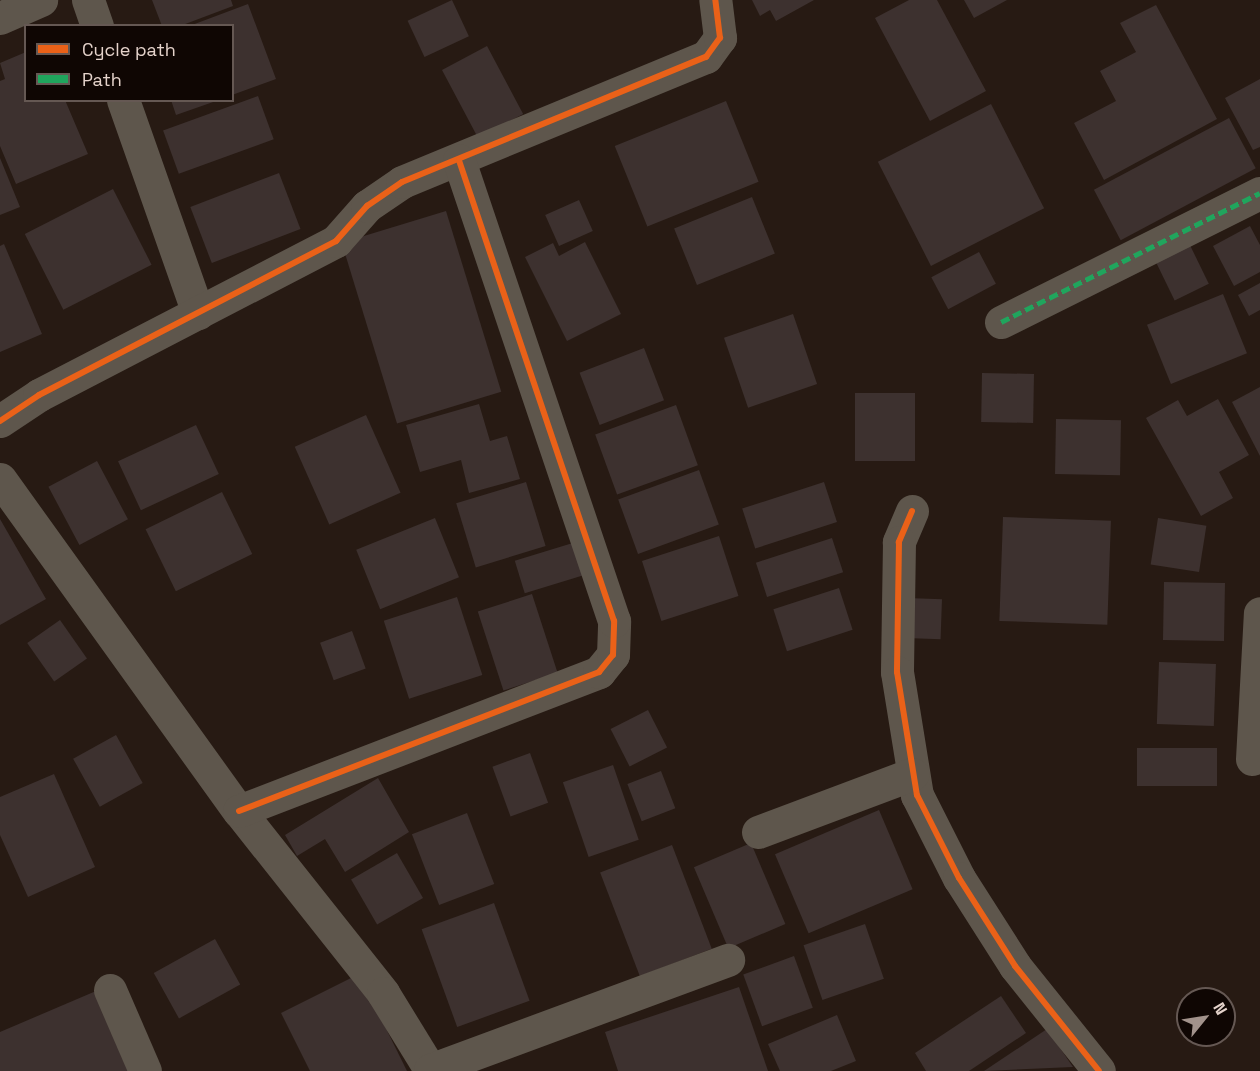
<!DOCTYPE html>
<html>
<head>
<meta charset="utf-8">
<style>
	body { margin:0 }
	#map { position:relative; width:1260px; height:1071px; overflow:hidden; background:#271a13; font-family:"Space Grotesk",sans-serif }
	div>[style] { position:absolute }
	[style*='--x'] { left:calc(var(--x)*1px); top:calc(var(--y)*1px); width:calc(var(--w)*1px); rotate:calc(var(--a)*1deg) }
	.building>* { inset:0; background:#3d312f; transform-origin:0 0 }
	.minor>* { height:33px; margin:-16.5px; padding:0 16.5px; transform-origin:16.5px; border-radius:16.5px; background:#5e564c }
	.quiet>* { height:4.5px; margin-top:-2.25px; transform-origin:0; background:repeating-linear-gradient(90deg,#20a55d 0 9px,transparent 0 13.5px) }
	.cycleway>* { height:6px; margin:-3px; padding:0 3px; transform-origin:3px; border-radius:3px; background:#ea6118 }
	span { translate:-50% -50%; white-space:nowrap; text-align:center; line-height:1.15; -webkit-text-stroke:5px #0f0603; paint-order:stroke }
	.legend { position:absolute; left:24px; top:24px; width:210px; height:78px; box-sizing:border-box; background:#0f0603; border:2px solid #655853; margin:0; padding:8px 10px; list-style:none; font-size:18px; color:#e5d3cb }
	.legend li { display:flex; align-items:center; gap:12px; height:30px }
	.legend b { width:30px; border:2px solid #655853 }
	.north { position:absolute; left:1176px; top:987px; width:60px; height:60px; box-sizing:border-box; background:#0f0603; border:2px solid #655853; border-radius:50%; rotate:60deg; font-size:16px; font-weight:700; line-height:24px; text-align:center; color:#e5d3cb }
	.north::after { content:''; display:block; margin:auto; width:21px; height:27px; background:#a2928b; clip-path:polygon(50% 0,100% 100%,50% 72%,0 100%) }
</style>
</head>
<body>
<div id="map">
	<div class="building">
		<div style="clip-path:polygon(152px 0,231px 0,233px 6px,180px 26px,162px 26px)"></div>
		<div style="left:452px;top:0;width:40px;height:49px;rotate:65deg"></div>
		<div style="clip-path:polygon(752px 0,814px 0,776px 21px,770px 10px,760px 16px)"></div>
		<div style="clip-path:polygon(909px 0,937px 0,986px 91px,930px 121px,875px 18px)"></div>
		<div style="clip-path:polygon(964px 0,1007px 0,974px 18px)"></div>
		<div style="clip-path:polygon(248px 4px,276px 79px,232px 95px,232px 26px,192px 25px)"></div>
		<div style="clip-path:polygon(1156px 5px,1217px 119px,1104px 180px,1074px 123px,1116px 101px,1100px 71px,1136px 52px,1120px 23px)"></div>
		<div style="left:487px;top:46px;width:77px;height:51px;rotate:62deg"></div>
		<div style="clip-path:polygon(26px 52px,26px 100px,65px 100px,88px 154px,16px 184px,0 146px,0 81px,5px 79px,0 63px)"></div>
		<div style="clip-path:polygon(1260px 79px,1260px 147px,1253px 150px,1225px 98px)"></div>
		<div style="left:258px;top:96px;width:46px;height:101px;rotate:70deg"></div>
		<div style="clip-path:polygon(171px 100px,216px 100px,216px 101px,176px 115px)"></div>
		<div style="left:726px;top:101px;width:87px;height:120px;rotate:68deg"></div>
		<div style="left:991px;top:104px;width:117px;height:127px;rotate:63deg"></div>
		<div style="left:1229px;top:118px;width:57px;height:153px;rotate:62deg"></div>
		<div style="clip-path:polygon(0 158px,20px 207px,0 215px)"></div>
		<div style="left:279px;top:173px;width:60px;height:95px;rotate:69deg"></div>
		<div style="left:113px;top:189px;width:85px;height:99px;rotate:63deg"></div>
		<div style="left:752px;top:197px;width:61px;height:84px;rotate:68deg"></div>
		<div style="left:579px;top:200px;width:34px;height:37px;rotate:66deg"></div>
		<div style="left:446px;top:211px;width:189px;height:109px;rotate:73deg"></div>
		<div style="clip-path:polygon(1250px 226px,1260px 245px,1260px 272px,1234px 286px,1213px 246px)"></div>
		<div style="left:1186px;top:237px;width:52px;height:38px;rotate:64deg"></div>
		<div style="clip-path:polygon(585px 242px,621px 314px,567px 341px,525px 257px,553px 243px,559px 256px)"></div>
		<div style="clip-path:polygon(4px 244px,42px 334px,0 352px,0 246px)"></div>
		<div style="left:979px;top:252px;width:36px;height:54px;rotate:62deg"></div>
		<div style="clip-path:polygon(1260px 283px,1260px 310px,1249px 316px,1238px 295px)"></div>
		<div style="left:1223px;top:294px;width:64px;height:82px;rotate:68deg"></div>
		<div style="left:793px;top:314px;width:74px;height:73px;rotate:71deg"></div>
		<div style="left:644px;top:348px;width:56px;height:69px;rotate:69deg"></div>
		<div style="left:982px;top:373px;width:52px;height:49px;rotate:1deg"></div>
		<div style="clip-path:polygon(1260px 387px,1260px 456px,1232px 402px)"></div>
		<div style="left:855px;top:393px;width:60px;height:68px"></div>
		<div style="clip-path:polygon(1218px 399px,1249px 455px,1219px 472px,1233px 498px,1201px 516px,1146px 418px,1178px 400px,1187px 416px)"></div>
		<div style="clip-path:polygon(479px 404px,490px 441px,507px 436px,520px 479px,469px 493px,461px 460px,420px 472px,406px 425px)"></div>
		<div style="left:676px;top:405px;width:64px;height:86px;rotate:70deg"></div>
		<div style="left:366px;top:415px;width:85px;height:78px;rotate:66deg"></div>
		<div style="left:1056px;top:419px;width:65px;height:55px;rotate:1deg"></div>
		<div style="left:196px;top:425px;width:54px;height:86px;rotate:65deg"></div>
		<div style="left:97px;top:461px;width:66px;height:55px;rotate:62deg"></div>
		<div style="left:699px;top:470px;width:58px;height:86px;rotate:70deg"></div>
		<div style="left:526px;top:482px;width:67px;height:73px;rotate:73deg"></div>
		<div style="left:824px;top:482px;width:42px;height:86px;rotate:72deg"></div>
		<div style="left:222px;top:492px;width:69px;height:85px;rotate:64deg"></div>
		<div style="left:1003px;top:517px;width:108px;height:104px;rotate:2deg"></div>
		<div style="left:435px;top:518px;width:64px;height:85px;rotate:68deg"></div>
		<div style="left:1158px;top:518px;width:49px;height:47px;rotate:9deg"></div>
		<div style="clip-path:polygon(0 519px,46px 599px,0 625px)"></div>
		<div style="left:719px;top:536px;width:63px;height:81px;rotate:72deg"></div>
		<div style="left:832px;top:538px;width:36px;height:80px;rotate:72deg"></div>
		<div style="left:576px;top:542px;width:34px;height:64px;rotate:73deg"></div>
		<div style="left:1164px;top:582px;width:61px;height:58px;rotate:1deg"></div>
		<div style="left:839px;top:588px;width:44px;height:69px;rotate:72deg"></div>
		<div style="left:532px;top:594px;width:83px;height:57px;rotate:72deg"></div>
		<div style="left:457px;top:597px;width:82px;height:77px;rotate:72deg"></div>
		<div style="left:907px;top:598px;width:35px;height:40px;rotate:2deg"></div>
		<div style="left:60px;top:620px;width:47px;height:40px;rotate:55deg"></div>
		<div style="left:352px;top:631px;width:40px;height:34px;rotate:70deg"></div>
		<div style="left:1159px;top:662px;width:57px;height:62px;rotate:2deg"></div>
		<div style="left:648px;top:710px;width:42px;height:42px;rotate:63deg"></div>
		<div style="left:116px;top:735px;width:55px;height:49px;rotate:61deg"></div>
		<div style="left:1217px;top:748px;width:38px;height:80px;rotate:90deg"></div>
		<div style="left:530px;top:753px;width:53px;height:40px;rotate:70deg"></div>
		<div style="left:613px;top:765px;width:79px;height:53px;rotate:71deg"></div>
		<div style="left:661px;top:771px;width:40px;height:36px;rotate:69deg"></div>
		<div style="clip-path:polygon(54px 774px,95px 867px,28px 897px,0 835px,0 797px)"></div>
		<div style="clip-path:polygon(378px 778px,409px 832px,345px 872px,325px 839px,297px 856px,285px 835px)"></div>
		<div style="left:879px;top:810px;width:86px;height:113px;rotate:67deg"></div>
		<div style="left:467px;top:813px;width:76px;height:59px;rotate:69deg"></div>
		<div style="left:751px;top:843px;width:88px;height:62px;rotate:67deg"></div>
		<div style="left:672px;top:845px;width:111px;height:77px;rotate:69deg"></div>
		<div style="left:397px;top:853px;width:52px;height:53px;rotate:60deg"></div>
		<div style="left:494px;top:903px;width:104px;height:77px;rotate:70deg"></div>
		<div style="left:865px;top:924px;width:58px;height:65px;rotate:71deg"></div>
		<div style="left:215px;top:939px;width:52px;height:70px;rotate:61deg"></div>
		<div style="left:794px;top:956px;width:55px;height:54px;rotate:70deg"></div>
		<div style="clip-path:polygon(359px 974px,407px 1071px,310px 1071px,281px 1013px)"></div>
		<div style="clip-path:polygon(739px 987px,768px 1071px,618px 1071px,605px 1032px)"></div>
		<div style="clip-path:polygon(96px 991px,129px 1071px,0 1071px,0 1032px)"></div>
		<div style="clip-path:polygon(1001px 996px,1026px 1033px,969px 1071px,926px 1071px,915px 1053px)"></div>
		<div style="clip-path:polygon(837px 1015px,856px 1061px,831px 1071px,780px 1071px,768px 1044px)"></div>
		<div style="clip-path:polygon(1047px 1029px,1073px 1067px,984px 1071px)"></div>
	</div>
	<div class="minor">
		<div style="--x:88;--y:0;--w:28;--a:71"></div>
		<div style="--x:0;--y:18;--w:45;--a:-23.7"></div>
		<div style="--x:123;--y:100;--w:226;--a:70.6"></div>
		<div style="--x:1001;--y:322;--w:289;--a:-26.5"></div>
		<div style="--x:0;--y:421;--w:47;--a:-33.7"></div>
		<div style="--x:39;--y:395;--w:335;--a:-27.4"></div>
		<div style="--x:336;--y:241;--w:47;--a:-48.5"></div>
		<div style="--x:367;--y:206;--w:42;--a:-34.4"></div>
		<div style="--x:402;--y:182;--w:329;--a:-22.4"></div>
		<div style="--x:706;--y:57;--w:24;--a:-54"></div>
		<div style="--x:720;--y:38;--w:38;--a:-97"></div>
		<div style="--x:0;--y:479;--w:409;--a:54.3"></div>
		<div style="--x:239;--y:811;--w:232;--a:51.6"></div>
		<div style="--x:383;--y:993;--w:92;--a:58.4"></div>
		<div style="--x:912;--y:511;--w:34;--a:113"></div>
		<div style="--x:899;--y:542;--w:130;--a:90.9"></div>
		<div style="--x:897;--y:672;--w:125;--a:80.8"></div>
		<div style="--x:917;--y:795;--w:93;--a:63.2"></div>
		<div style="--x:959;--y:878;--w:104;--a:57.5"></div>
		<div style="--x:1015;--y:966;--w:134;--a:51.3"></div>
		<div style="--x:1252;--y:759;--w:146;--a:-86.9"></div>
		<div style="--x:239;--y:811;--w:386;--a:-21.1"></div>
		<div style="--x:599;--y:672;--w:22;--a:-51"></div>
		<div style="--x:613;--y:655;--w:34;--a:-88"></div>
		<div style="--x:614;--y:621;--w:486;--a:-108.6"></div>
		<div style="--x:758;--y:832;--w:165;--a:-20.6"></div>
		<div style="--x:110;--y:990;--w:88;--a:66.6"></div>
		<div style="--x:430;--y:1070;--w:318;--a:-20.3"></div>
	</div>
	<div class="quiet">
		<div style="--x:1001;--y:322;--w:289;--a:-26.5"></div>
	</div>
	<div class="cycleway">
		<div style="--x:0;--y:421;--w:47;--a:-33.7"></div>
		<div style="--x:39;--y:395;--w:335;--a:-27.4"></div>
		<div style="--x:336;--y:241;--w:47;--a:-48.5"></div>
		<div style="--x:367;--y:206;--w:42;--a:-34.4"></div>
		<div style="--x:402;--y:182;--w:329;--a:-22.4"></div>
		<div style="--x:706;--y:57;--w:24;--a:-54"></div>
		<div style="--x:720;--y:38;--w:38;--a:-97"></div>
		<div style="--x:912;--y:511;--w:34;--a:113"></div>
		<div style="--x:899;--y:542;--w:130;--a:90.9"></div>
		<div style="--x:897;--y:672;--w:125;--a:80.8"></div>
		<div style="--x:917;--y:795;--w:93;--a:63.2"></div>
		<div style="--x:959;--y:878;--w:104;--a:57.5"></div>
		<div style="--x:1015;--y:966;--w:134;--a:51.3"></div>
		<div style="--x:239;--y:811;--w:386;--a:-21.1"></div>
		<div style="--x:599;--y:672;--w:22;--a:-51"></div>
		<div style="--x:613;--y:655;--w:34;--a:-88"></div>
		<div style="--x:614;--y:621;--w:486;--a:-108.6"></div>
	</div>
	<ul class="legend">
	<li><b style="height:8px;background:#ea6118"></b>Cycle path</li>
	<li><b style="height:8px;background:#20a55d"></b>Path</li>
	</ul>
	<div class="north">N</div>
</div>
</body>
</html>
